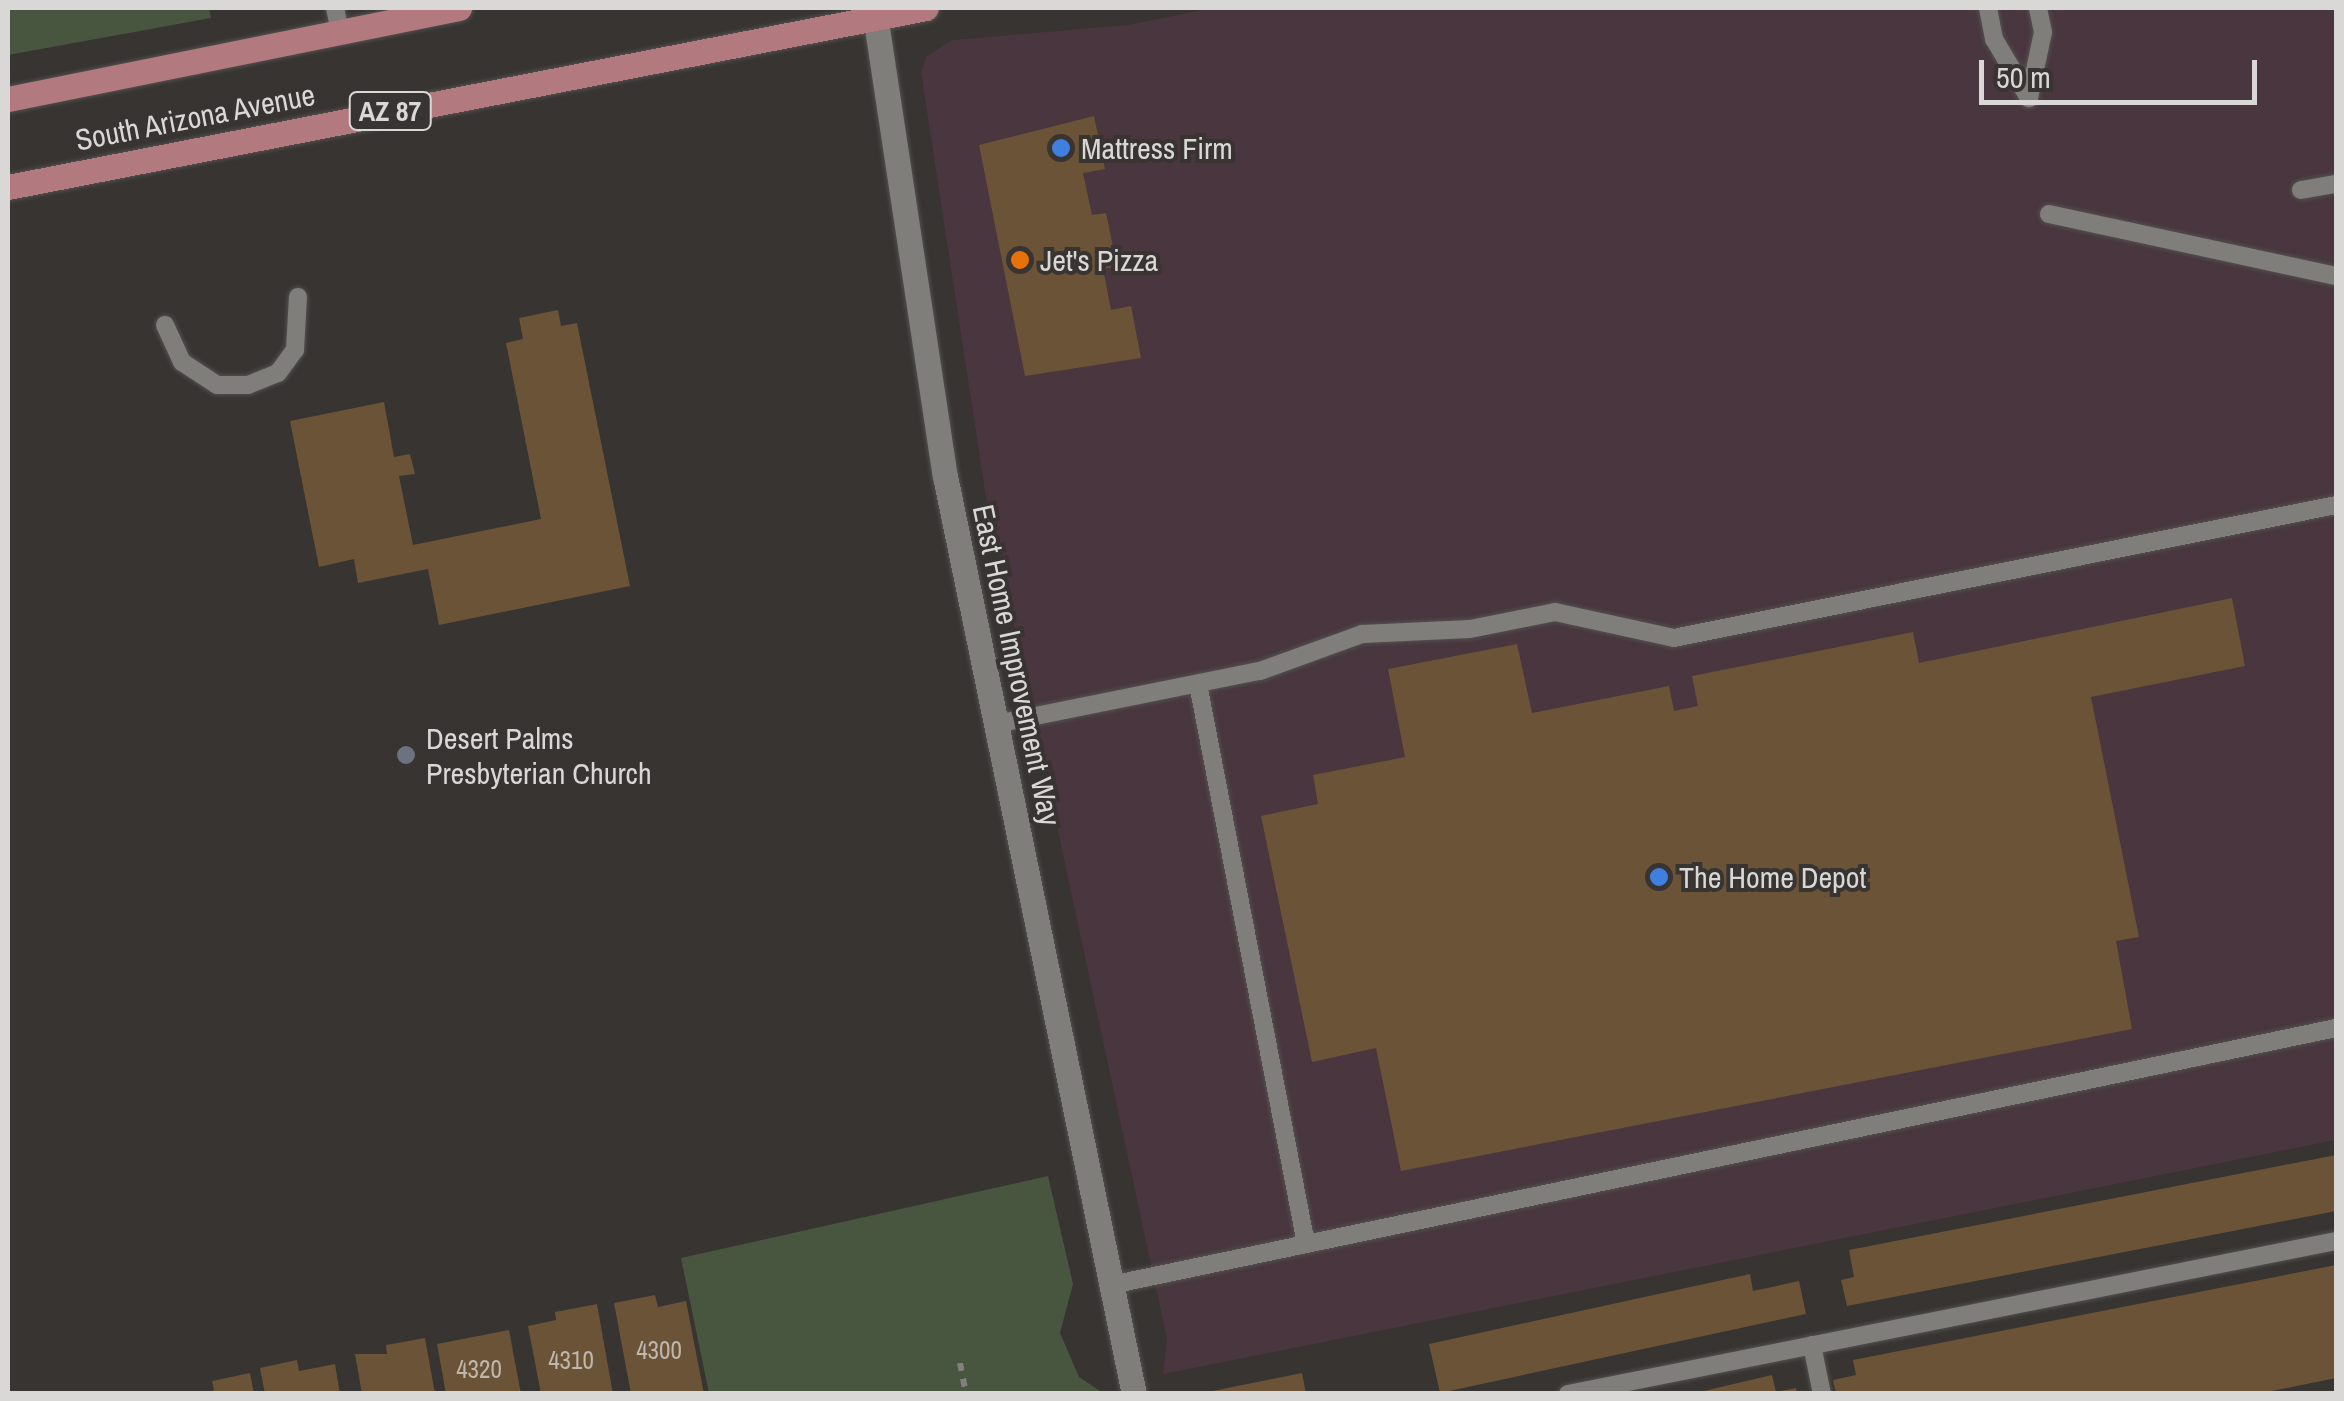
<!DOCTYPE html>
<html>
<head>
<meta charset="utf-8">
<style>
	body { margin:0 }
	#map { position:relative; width:2344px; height:1401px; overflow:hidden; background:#373432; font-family:"Archivo Narrow",sans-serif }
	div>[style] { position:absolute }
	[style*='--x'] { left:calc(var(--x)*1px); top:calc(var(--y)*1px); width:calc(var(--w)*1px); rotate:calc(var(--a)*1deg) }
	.commercial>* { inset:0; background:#49363f }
	.green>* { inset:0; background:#485640 }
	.building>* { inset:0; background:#6b5337 }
	.path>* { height:6px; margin-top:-3px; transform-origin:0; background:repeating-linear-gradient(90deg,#827f7d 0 8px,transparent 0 16px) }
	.roads { filter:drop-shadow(0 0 2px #52514f) drop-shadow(0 0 2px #52514f) }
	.service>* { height:18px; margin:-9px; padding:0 9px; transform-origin:9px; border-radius:9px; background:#807e7b }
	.minor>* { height:25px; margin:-12.5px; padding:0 12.5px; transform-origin:12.5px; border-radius:12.5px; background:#807e7b }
	.primary>* { height:25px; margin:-12.5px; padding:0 12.5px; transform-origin:12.5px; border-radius:12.5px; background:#b27a7e }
	.dots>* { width:28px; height:28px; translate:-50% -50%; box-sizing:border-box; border:5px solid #373432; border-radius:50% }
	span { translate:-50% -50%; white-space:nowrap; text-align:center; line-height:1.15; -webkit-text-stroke:8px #373432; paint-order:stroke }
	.number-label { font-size:25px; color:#beb7ae }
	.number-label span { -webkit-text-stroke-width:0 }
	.shield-label span { padding:2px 8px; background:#373432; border:2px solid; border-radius:8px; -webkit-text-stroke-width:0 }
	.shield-label { font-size:28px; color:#d9d8d6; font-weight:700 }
	.street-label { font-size:30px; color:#d9d8d6 }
	.poi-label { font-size:30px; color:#d9d8d6 }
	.left { translate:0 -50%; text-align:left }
	.frame { position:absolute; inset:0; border:10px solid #d9d8d6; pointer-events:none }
	.scale { position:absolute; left:1979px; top:60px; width:278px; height:45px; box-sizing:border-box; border:5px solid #d9d8d6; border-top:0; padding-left:12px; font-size:30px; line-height:35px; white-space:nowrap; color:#d9d8d6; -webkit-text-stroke:8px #373432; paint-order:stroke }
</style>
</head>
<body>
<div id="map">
	<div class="commercial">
		<div style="clip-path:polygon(1212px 8px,2336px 8px,2336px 1140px,1163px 1374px,1167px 1339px,985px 491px,921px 72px,926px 57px,952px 40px,1128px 25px)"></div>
	</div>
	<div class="green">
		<div style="clip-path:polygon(8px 8px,209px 8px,211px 18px,8px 55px)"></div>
		<div style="clip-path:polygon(1048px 1176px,1073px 1284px,1060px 1333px,1079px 1377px,1103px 1393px,709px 1393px,681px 1258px)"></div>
	</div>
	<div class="building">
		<div style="clip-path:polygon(1094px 116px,1105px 169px,1083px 173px,1092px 215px,1106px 213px,1117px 266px,1103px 269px,1111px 310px,1131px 306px,1141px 358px,1025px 376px,979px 145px)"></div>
		<div style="clip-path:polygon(558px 310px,561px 326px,577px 323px,630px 586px,439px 625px,428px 569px,358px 583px,354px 559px,319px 567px,290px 421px,384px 402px,394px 457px,410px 454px,415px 474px,399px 476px,413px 545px,541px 519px,506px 343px,523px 339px,519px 318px)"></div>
		<div style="clip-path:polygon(2232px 598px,2245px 666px,2091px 697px,2139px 937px,2116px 941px,2132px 1029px,1401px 1171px,1376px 1048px,1312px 1062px,1261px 816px,1318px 804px,1313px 775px,1405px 757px,1388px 669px,1517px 644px,1532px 713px,1669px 686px,1674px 711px,1698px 706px,1692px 676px,1913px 632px,1919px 663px)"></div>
		<div style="clip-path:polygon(2336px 1155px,2336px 1211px,1847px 1306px,1841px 1280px,1854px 1277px,1849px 1250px)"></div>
		<div style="clip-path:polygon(2336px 1265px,2336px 1378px,2258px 1394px,1836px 1394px,1833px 1380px,1856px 1375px,1853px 1360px)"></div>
		<div style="clip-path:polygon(1750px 1274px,1753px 1291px,1799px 1281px,1806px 1314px,1440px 1393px,1429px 1344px)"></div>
		<div style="clip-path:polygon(655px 1295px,658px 1307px,686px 1301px,704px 1394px,631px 1394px,614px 1303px)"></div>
		<div style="clip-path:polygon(597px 1304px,613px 1394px,541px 1394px,528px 1326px,556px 1320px,555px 1312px)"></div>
		<div style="clip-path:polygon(509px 1330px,521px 1394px,446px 1394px,437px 1344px)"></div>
		<div style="clip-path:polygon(425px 1338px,435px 1394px,362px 1394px,355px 1354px,387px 1354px,386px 1345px)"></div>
		<div style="clip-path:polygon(297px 1360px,299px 1371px,335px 1364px,340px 1394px,265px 1394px,260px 1368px)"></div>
		<div style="clip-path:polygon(250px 1373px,254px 1394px,204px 1394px,214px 1390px,212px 1381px)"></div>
		<div style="clip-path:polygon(1302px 1373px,1306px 1394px,1209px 1394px,1208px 1392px)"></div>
		<div style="clip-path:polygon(1772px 1375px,1776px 1392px,1796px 1388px,1797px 1394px,1691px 1394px)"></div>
	</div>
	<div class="path">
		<div style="--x:960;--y:1363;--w:32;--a:79"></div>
	</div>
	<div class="roads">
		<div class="service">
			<div style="--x:335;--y:8;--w:24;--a:78"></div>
			<div style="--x:1988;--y:8;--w:32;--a:79"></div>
			<div style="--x:1994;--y:39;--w:69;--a:59.3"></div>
			<div style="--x:2029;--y:98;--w:67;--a:-78"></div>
			<div style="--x:2043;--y:32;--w:25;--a:-102"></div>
			<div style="--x:2301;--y:190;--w:36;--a:-10"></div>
			<div style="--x:2049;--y:214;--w:294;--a:12.2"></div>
			<div style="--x:165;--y:325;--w:41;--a:65.3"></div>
			<div style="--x:182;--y:362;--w:42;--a:33.3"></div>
			<div style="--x:217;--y:385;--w:31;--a:0"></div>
			<div style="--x:248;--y:385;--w:32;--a:-22"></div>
			<div style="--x:278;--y:373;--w:29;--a:-54"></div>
			<div style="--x:295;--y:350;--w:53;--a:-86.8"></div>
			<div style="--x:1198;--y:684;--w:570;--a:79.08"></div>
			<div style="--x:996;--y:724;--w:269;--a:-11.4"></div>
			<div style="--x:1260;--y:671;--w:109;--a:-19.9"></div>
			<div style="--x:1362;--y:634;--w:108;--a:-2.7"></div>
			<div style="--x:1470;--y:629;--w:87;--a:-11.3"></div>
			<div style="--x:1555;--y:612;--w:122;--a:12.3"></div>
			<div style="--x:1674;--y:638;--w:675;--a:-11.36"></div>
			<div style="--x:1111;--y:1285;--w:1252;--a:-11.85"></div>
			<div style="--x:1812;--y:1345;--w:50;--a:78.5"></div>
			<div style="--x:1568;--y:1394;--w:783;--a:-11.27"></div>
		</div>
		<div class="minor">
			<div style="--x:874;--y:8;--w:473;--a:81.4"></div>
			<div style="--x:945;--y:476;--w:937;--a:78.37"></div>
		</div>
		<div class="primary">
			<div style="--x:8;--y:99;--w:460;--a:-11.4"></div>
			<div style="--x:8;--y:187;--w:935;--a:-11.03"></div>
		</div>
	</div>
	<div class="dots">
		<div style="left:1061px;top:148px;background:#3f7fe0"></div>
		<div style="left:1020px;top:260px;background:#e8710a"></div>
		<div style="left:406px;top:755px;background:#6b7280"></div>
		<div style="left:1659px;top:877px;background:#3f7fe0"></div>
	</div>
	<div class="number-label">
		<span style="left:659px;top:1350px">4300</span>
		<span style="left:571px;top:1360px">4310</span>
		<span style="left:479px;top:1369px">4320</span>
	</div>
	<div class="shield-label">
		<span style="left:390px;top:111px">AZ 87</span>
	</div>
	<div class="street-label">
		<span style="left:195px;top:117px;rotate:-11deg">South Arizona Avenue</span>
		<span style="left:1017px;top:665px;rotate:78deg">East Home Improvement Way</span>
	</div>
	<div class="poi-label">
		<span class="left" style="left:1081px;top:148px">Mattress Firm</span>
		<span class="left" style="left:1040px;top:260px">Jet's Pizza</span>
		<span class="left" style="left:426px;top:755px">Desert Palms<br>Presbyterian Church</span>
		<span class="left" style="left:1679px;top:877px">The Home Depot</span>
	</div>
	<div class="frame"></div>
	<div class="scale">50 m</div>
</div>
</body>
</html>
